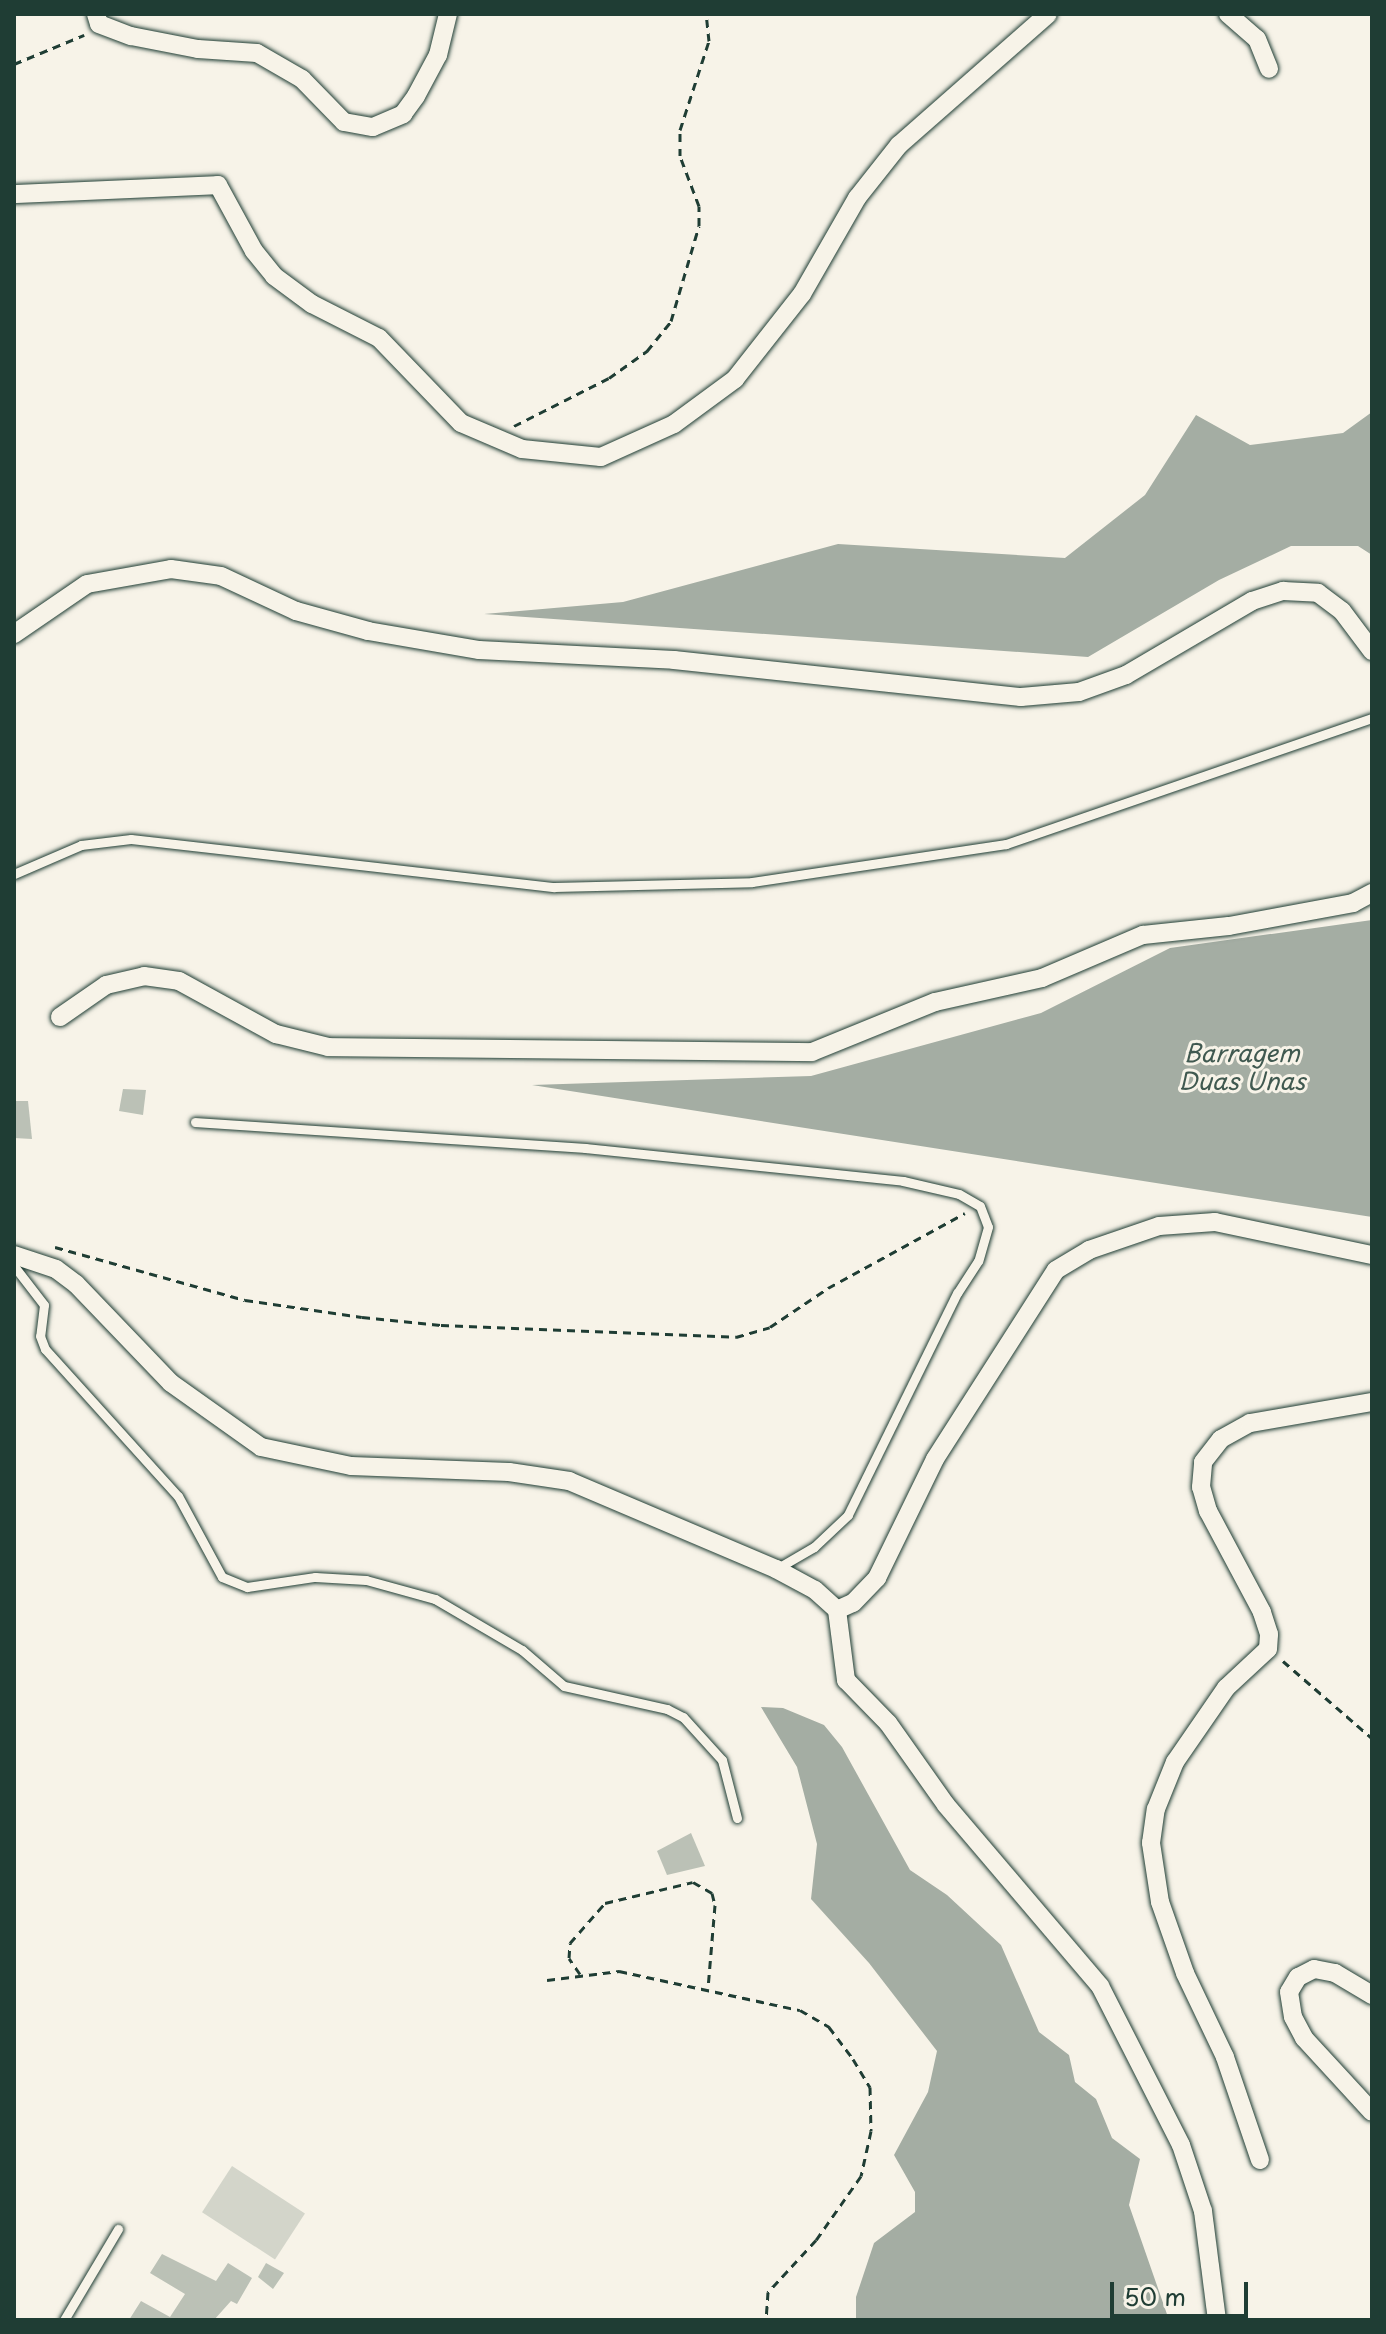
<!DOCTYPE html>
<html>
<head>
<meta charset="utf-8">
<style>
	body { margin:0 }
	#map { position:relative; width:1386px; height:2334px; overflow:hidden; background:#f7f3e8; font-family:"Playpen Sans",sans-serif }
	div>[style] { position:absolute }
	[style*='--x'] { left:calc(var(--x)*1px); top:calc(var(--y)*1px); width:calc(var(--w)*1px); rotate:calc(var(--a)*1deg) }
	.green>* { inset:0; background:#d3d5ca; transform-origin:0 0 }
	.water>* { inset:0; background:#a4ada3 }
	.building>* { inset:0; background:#bbc1b6 }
	.path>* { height:3px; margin-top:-1.5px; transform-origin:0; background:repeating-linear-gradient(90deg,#1f3d34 0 8px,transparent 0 14px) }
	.roads { filter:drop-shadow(0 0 2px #1f3d34) drop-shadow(0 0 2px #1f3d34) }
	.service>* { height:9px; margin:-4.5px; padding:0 4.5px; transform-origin:4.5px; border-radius:4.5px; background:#f7f3e8 }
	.minor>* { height:18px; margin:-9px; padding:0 9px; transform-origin:9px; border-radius:9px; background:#f7f3e8 }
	span { translate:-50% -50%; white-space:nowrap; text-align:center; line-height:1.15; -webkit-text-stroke:6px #f7f3e8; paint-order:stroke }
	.water-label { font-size:24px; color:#405950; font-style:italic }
	.frame { position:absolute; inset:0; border:16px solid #1f3d34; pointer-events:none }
	.scale { position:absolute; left:1110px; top:2282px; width:138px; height:36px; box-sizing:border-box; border:4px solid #1f3d34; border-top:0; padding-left:10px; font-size:24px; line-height:28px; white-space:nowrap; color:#1f3d34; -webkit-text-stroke:6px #f7f3e8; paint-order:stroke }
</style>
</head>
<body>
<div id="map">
	<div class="green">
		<div style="left:232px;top:2166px;width:87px;height:55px;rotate:33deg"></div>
	</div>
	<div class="water">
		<div style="clip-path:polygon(1372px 412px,1372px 555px,1358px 546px,1291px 546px,1219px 580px,1088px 657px,484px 614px,623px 602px,838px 544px,1065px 558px,1145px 495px,1196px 415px,1250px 445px,1343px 433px)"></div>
		<div style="clip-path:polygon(1372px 920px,1372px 1217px,532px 1085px,811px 1076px,1041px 1013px,1170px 948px)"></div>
		<div style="clip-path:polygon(761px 1707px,783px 1708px,824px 1725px,842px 1747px,910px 1870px,947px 1895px,1001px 1945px,1039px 2032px,1069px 2055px,1075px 2082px,1096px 2099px,1112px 2138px,1140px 2159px,1129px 2205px,1169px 2320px,856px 2320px,856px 2297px,874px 2243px,915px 2212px,915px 2192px,894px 2155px,928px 2092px,937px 2051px,869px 1963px,811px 1899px,817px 1844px,797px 1767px)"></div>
	</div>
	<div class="building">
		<div style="clip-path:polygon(123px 1089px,146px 1090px,143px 1115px,119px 1111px)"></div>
		<div style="clip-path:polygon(14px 1101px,28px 1101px,32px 1139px,14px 1138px)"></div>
		<div style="clip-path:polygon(691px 1833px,705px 1866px,667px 1875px,657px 1851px)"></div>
		<div style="clip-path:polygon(162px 2254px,216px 2281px,228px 2263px,252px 2278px,237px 2304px,231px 2301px,214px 2320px,129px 2320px,141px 2301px,170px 2317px,185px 2294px,150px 2273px)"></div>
		<div style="clip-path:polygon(266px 2263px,284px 2273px,273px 2289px,258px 2277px)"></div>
	</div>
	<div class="path">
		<div style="--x:14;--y:64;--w:76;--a:-22.5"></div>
		<div style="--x:514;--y:426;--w:106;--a:-26.8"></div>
		<div style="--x:609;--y:378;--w:47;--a:-35.4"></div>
		<div style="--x:647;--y:351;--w:38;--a:-51"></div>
		<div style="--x:671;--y:321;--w:99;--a:-73.6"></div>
		<div style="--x:699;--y:226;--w:20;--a:-90"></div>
		<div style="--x:699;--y:206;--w:53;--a:-110.8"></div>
		<div style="--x:680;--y:156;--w:26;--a:-90"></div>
		<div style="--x:680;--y:130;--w:94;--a:-72"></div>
		<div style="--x:709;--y:41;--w:27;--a:-96"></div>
		<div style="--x:55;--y:1247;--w:197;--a:15.6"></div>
		<div style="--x:245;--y:1300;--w:118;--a:8.3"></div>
		<div style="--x:362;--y:1317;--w:79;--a:5.8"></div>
		<div style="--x:441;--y:1325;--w:295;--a:2.3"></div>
		<div style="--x:736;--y:1337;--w:35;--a:-16"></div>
		<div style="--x:770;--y:1327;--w:70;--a:-33.9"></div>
		<div style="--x:828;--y:1288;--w:156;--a:-28.7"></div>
		<div style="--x:1283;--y:1661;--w:118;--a:40.9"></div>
		<div style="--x:580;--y:1974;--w:19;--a:-125"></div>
		<div style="--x:569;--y:1958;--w:15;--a:-86"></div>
		<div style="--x:570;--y:1943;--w:53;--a:-48.8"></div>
		<div style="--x:605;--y:1903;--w:90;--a:-13.4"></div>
		<div style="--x:693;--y:1882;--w:22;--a:30"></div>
		<div style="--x:712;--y:1893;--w:12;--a:76"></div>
		<div style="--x:715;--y:1905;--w:84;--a:94.8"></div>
		<div style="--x:547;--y:1980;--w:73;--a:-7.1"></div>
		<div style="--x:619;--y:1971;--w:185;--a:12.2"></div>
		<div style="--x:800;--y:2010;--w:34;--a:30"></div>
		<div style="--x:829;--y:2027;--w:40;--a:53"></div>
		<div style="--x:853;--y:2059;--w:33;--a:59"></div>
		<div style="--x:870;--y:2087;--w:44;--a:88.7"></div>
		<div style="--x:871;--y:2131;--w:46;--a:102.5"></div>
		<div style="--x:861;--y:2176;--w:78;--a:125.1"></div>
		<div style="--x:816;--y:2240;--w:71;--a:132.7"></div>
		<div style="--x:768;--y:2292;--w:28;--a:94"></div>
	</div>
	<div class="roads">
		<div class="service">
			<div style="--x:14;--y:874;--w:73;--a:-23.4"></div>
			<div style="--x:81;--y:845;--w:50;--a:-6.8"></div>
			<div style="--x:131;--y:839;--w:426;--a:6.5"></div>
			<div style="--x:554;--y:887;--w:198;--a:-1.4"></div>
			<div style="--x:752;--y:882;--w:257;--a:-8.5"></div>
			<div style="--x:1006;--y:844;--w:387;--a:-19"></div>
			<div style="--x:195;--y:1122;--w:391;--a:3.8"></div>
			<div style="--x:585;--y:1148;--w:320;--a:5.9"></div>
			<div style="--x:903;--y:1181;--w:57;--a:13.1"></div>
			<div style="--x:959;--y:1194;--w:24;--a:30"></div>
			<div style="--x:980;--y:1206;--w:22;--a:69"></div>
			<div style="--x:988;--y:1227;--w:35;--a:106"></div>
			<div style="--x:978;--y:1261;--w:38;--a:123"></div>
			<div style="--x:957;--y:1293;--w:247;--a:116.2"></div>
			<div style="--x:848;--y:1515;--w:47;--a:136.7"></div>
			<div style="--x:814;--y:1547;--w:44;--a:149.9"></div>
			<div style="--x:14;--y:1266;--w:49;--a:52.4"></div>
			<div style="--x:44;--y:1305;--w:31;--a:97"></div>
			<div style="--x:40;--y:1336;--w:14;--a:69"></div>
			<div style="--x:45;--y:1349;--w:198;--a:47.9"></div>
			<div style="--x:178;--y:1496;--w:92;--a:61.5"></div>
			<div style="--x:222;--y:1577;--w:27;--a:22"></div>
			<div style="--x:247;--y:1587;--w:69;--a:-8.4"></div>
			<div style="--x:315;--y:1577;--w:51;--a:3.4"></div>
			<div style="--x:366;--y:1580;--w:72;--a:15.4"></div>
			<div style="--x:435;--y:1599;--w:101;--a:30.4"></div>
			<div style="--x:522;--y:1650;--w:55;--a:40.6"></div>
			<div style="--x:564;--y:1686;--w:106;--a:12.6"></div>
			<div style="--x:667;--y:1709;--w:18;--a:27"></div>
			<div style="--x:683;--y:1717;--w:58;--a:47.8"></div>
			<div style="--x:722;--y:1760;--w:60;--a:75.5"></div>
			<div style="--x:64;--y:2320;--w:106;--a:-59.3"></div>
		</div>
		<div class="minor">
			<div style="--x:96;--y:14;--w:10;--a:73"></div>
			<div style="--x:99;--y:24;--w:34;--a:21"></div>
			<div style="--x:131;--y:36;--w:68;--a:11"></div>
			<div style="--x:198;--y:49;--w:59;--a:3.9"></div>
			<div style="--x:257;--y:53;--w:52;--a:30"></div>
			<div style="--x:302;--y:79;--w:60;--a:45.7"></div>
			<div style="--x:344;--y:122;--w:29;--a:10"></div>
			<div style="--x:373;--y:127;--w:33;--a:-23"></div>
			<div style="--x:403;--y:114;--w:22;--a:-54"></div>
			<div style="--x:416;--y:96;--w:47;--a:-61.8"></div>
			<div style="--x:438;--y:55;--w:42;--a:-76.3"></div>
			<div style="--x:1228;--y:14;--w:38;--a:41"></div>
			<div style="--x:1257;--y:39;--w:32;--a:68"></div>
			<div style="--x:14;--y:194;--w:204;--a:-2.5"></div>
			<div style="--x:218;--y:185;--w:75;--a:61.4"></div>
			<div style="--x:254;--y:251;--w:32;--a:51"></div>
			<div style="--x:274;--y:276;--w:47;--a:36.4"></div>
			<div style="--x:312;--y:304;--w:75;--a:26.9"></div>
			<div style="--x:379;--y:338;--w:118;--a:46"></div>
			<div style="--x:461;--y:423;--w:66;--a:23.1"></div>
			<div style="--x:522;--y:449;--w:79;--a:5.8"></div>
			<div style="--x:601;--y:457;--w:80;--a:-24.3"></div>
			<div style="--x:674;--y:424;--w:76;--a:-36.4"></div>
			<div style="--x:735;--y:379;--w:108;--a:-51.8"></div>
			<div style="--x:802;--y:294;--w:111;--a:-60.2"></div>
			<div style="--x:857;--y:198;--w:68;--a:-51.6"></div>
			<div style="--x:899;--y:145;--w:198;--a:-41.3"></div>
			<div style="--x:14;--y:634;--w:88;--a:-34.4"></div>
			<div style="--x:87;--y:584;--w:85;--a:-10.1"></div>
			<div style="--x:171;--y:569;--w:50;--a:8"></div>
			<div style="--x:221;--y:576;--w:83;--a:25"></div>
			<div style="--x:296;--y:611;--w:75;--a:15.5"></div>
			<div style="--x:368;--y:631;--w:113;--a:9.7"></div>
			<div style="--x:479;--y:650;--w:195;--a:2.9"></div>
			<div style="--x:674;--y:660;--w:349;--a:6.1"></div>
			<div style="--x:1021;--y:697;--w:58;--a:-4.9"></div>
			<div style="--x:1079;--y:692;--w:50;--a:-19.9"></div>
			<div style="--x:1126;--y:675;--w:146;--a:-30.4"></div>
			<div style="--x:1252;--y:601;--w:33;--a:-18"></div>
			<div style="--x:1283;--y:591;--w:35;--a:3"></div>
			<div style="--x:1318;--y:593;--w:30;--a:37"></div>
			<div style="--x:1342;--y:611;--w:50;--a:53.1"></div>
			<div style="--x:60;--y:1017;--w:56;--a:-34.8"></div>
			<div style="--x:106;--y:985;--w:39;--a:-13"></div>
			<div style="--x:144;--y:976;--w:35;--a:8"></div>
			<div style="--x:179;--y:981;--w:111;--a:28.7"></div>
			<div style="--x:276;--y:1034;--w:54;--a:14"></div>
			<div style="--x:328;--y:1047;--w:484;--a:0.6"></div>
			<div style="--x:812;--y:1052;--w:133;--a:-22.1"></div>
			<div style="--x:935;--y:1002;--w:110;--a:-12.6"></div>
			<div style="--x:1042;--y:978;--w:110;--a:-23.1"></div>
			<div style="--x:1143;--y:935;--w:86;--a:-6"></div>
			<div style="--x:1229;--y:926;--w:126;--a:-10.5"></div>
			<div style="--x:1353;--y:903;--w:21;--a:-28"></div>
			<div style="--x:14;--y:1255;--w:44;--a:18.4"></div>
			<div style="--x:56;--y:1269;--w:25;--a:37"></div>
			<div style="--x:76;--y:1284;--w:137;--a:46.2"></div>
			<div style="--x:171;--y:1383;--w:110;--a:35.4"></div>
			<div style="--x:261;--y:1447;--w:92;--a:11.9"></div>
			<div style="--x:351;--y:1466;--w:158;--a:2.2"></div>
			<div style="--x:509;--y:1472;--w:61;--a:8.5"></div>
			<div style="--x:569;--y:1481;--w:225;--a:23"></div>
			<div style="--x:776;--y:1569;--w:44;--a:28.3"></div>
			<div style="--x:815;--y:1590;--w:30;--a:42"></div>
			<div style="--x:837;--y:1610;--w:17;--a:-24"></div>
			<div style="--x:853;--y:1603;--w:35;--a:-46"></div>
			<div style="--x:877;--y:1578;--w:132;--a:-64"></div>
			<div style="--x:935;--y:1459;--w:224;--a:-57.4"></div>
			<div style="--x:1056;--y:1270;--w:39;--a:-31"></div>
			<div style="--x:1089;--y:1250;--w:74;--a:-18.9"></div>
			<div style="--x:1159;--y:1226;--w:56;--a:-4.1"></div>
			<div style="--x:1215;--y:1222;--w:160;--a:11.9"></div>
			<div style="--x:837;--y:1610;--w:71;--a:82.7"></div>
			<div style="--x:846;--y:1680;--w:60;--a:45.7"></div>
			<div style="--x:888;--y:1723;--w:100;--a:54.7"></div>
			<div style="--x:946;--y:1805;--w:238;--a:49.6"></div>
			<div style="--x:1100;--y:1986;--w:178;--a:63"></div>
			<div style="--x:1181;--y:2145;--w:70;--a:71.6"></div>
			<div style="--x:1203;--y:2211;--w:110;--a:82.7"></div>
			<div style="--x:1372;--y:1995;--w:43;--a:-149.3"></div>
			<div style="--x:1335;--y:1973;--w:21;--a:-169"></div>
			<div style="--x:1314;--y:1969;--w:18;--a:153"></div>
			<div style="--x:1298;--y:1977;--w:17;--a:121"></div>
			<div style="--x:1289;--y:1992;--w:25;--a:81"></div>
			<div style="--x:1293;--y:2017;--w:24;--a:62"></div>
			<div style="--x:1304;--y:2038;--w:100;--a:47.4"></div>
			<div style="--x:1260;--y:2160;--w:109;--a:-108.8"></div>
			<div style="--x:1225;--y:2057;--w:93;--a:-115.5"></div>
			<div style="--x:1185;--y:1973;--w:75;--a:-109.4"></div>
			<div style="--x:1160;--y:1902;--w:60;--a:-98.7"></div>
			<div style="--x:1151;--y:1843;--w:34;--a:-82"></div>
			<div style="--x:1156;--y:1809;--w:51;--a:-68"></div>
			<div style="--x:1175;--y:1762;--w:90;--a:-55.4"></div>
			<div style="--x:1226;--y:1688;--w:57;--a:-42.9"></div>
			<div style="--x:1268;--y:1649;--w:15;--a:-86"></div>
			<div style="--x:1269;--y:1634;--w:23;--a:-108"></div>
			<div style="--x:1262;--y:1612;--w:115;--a:-118.1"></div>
			<div style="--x:1208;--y:1511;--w:25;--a:-106"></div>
			<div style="--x:1201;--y:1487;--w:25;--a:-85"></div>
			<div style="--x:1203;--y:1462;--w:29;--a:-52"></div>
			<div style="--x:1221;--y:1439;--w:33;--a:-29"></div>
			<div style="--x:1250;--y:1423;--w:124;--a:-9.8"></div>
		</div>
	</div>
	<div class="water-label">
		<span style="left:1242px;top:1067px">Barragem<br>Duas Unas</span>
	</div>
	<div class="frame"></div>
	<div class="scale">50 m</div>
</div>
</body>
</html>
